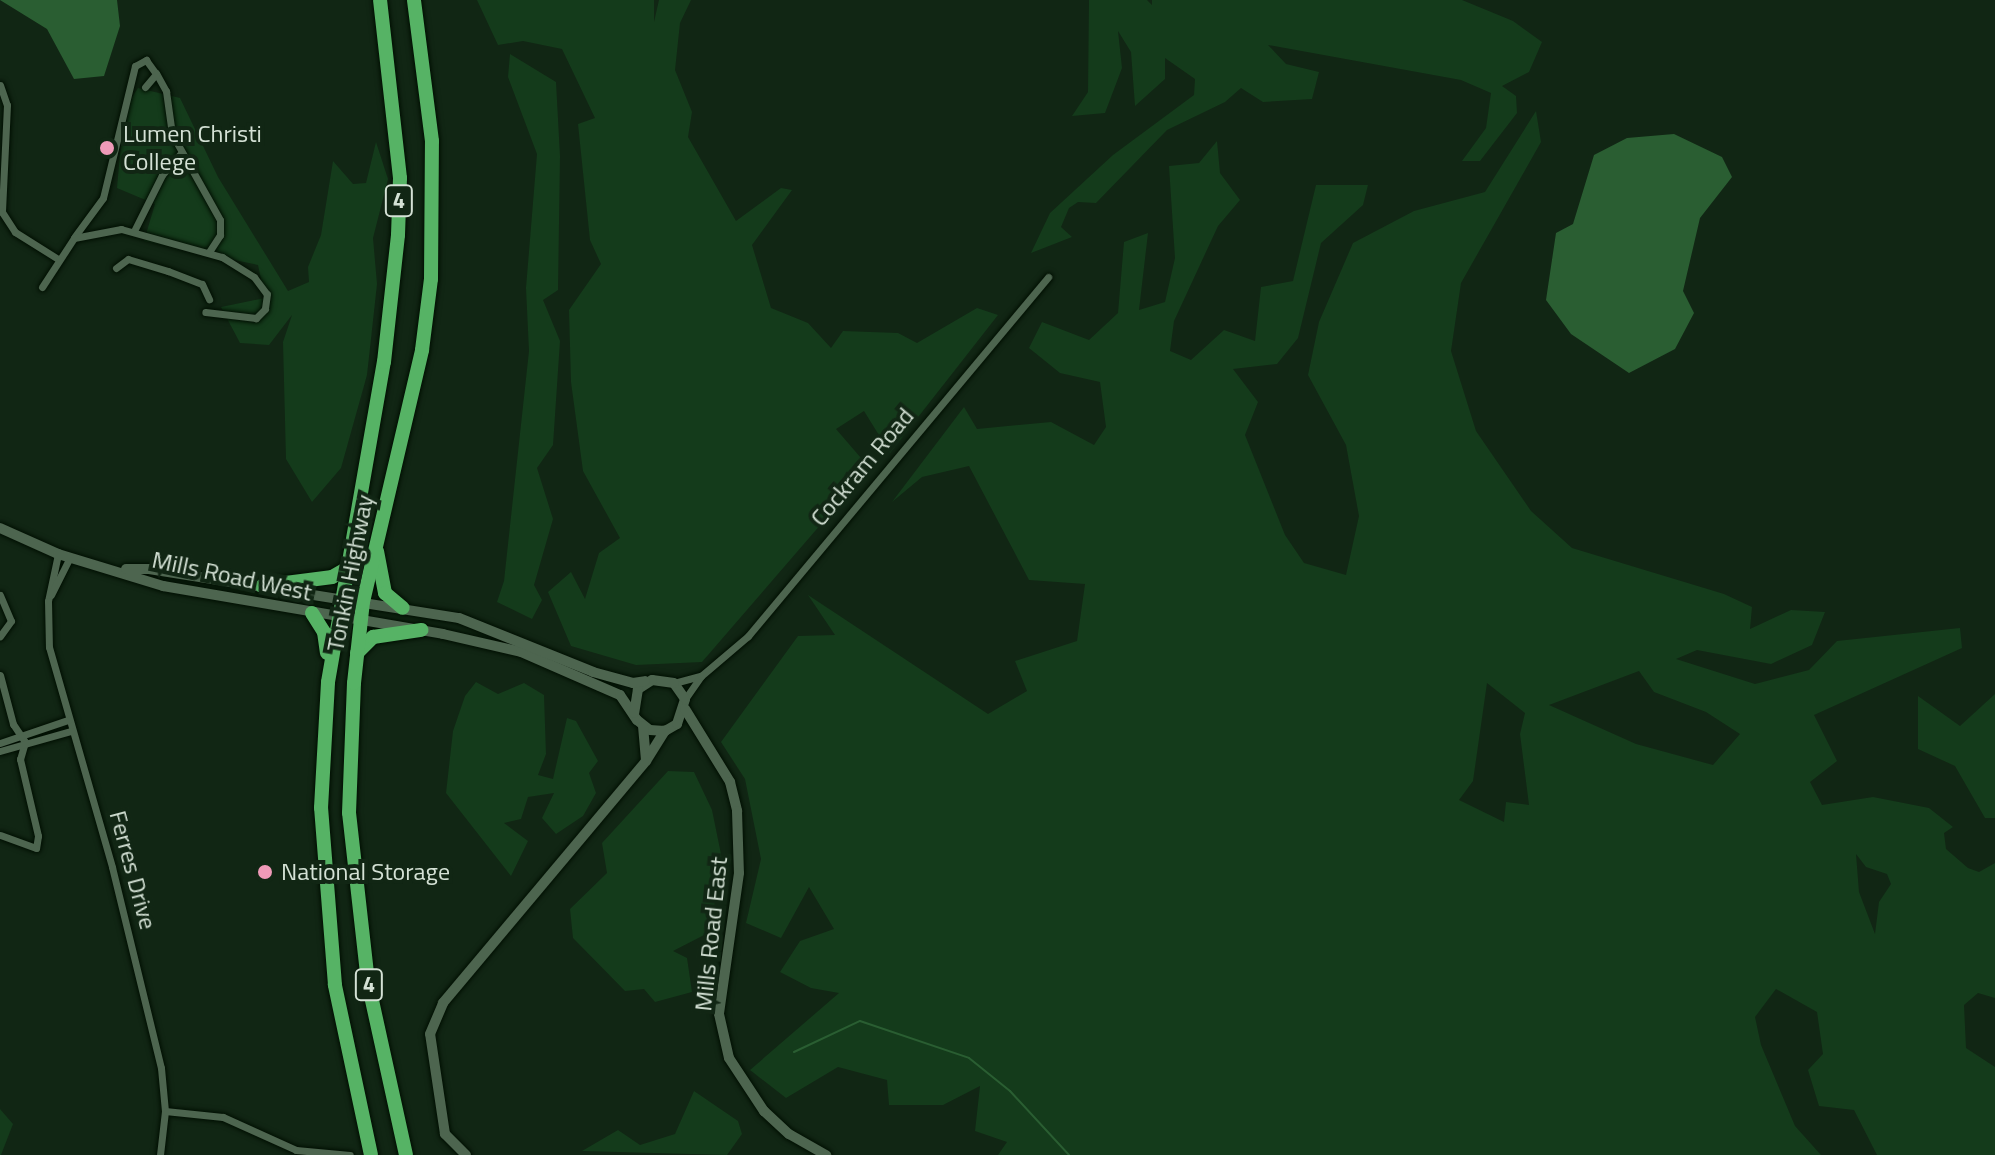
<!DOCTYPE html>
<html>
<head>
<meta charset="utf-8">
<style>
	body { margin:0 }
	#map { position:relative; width:1995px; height:1155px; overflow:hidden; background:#112614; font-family:"Titillium Web",sans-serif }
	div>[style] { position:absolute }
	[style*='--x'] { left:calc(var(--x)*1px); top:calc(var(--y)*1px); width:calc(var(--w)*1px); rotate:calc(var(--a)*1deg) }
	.green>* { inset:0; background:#143b1b }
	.water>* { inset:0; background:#2a5e32 }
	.stream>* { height:2px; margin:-1px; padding:0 1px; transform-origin:1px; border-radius:1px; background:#2a5e32 }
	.roads { filter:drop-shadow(0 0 2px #000f02) drop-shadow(0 0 2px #000f02) }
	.street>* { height:7px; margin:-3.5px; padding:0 3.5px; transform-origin:3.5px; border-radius:3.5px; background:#4d654f }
	.secondary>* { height:10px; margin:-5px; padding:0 5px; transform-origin:5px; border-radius:5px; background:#4d654f }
	.highway>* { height:14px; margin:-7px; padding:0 7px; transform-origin:7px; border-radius:7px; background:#56b365 }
	.dots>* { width:22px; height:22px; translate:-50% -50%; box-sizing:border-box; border:4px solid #112614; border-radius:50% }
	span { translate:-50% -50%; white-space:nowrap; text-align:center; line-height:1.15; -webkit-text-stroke:8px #112614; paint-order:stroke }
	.shield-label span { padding:2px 6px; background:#112614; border:2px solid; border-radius:6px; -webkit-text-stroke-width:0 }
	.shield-label { font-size:22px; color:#d4e1d5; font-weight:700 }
	.poi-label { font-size:24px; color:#d4e1d5 }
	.left { translate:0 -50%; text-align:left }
	.street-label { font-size:24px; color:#d4e1d5 }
</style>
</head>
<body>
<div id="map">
	<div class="green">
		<div style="clip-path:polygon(477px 0,654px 0,654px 22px,659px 0,691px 0,680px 23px,675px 70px,692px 112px,688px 137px,736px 221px,781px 188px,792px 190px,752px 245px,771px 308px,808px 323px,831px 348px,843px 331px,898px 333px,917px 343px,977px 308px,998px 315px,890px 453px,864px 411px,836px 429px,861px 458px,860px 479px,702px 662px,636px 665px,571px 646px,548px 592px,571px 572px,585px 599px,599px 553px,620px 538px,583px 471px,571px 382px,569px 310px,601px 264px,590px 240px,578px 124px,595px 118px,562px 49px,523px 41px,498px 45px)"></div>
		<div style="clip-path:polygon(1089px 0,1147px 0,1152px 5px,1152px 0,1462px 0,1513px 21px,1542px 42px,1529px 72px,1502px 86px,1516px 96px,1517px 113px,1480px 161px,1462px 161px,1486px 128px,1491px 93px,1461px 80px,1268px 45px,1286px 64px,1319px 72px,1312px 99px,1263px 102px,1241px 88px,1225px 102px,1167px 130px,1096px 203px,1078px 202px,1069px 208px,1061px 227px,1072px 237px,1031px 253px,1050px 213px,1113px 155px,1194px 95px,1195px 79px,1165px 58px,1165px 79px,1135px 106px,1131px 52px,1118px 31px,1122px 68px,1105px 113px,1072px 116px,1088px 92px)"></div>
		<div style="clip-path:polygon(510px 54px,556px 82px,560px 156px,558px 290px,543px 300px,560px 341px,553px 445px,537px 468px,553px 519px,534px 585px,542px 600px,532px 619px,497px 602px,504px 581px,529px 351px,526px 288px,537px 154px,508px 77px)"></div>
		<div style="clip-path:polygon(138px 88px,180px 98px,218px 177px,288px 291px,309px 282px,308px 267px,321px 235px,333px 161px,353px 184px,366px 183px,376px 142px,388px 179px,373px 238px,377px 284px,367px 375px,341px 468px,312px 502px,286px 459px,283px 342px,292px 315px,269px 345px,240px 343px,221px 307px,265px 298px,258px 265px,144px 241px,155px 204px,117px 188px,124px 110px)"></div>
		<div style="clip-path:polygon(evenodd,1536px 111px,1541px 142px,1461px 283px,1451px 351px,1476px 431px,1531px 511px,1572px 548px,1724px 594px,1752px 607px,1750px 629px,1791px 610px,1825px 612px,1812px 645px,1771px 664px,1697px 650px,1676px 659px,1755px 684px,1809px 670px,1837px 641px,1960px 628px,1962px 648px,1814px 715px,1837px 761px,1810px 782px,1822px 805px,1873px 797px,1929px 808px,1953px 827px,1944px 833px,1946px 849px,1968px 868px,1979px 872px,1995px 863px,1995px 998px,1978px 993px,1964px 1005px,1966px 1048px,1995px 1067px,1995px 1155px,1877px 1155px,1854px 1110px,1819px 1106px,1808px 1070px,1823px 1054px,1817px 1012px,1776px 989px,1755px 1017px,1761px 1045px,1795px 1126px,1821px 1155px,998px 1155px,1007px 1142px,975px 1131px,980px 1086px,943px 1105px,889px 1105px,887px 1080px,838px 1067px,786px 1098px,750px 1070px,839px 993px,811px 988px,780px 972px,800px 941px,834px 929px,809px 887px,781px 938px,746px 923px,761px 859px,745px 779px,721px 742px,798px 636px,835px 635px,808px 595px,988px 714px,1027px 691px,1015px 661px,1077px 641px,1085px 584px,1029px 580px,969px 466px,922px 477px,892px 502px,964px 407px,977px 429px,1051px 422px,1094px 445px,1106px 427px,1100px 382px,1060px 373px,1029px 348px,1042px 322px,1089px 340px,1118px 313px,1124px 242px,1148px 233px,1139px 310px,1165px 302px,1175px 258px,1169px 166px,1199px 163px,1217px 141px,1220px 173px,1240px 200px,1218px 226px,1174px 321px,1170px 351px,1191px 360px,1224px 330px,1255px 341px,1261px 287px,1293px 281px,1316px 185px,1368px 185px,1363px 205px,1321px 243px,1298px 338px,1277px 364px,1233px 369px,1258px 402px,1245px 435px,1285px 535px,1304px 563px,1346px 575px,1359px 516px,1346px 445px,1308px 375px,1319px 322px,1353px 243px,1414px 211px,1485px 192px,1536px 111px,1639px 671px,1654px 692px,1706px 712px,1740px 734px,1713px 765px,1636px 744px,1549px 705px,1639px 671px,1536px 111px,1487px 683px,1525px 713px,1520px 734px,1529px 805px,1506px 802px,1504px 822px,1459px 800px,1473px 781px,1487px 683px,1536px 111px,1856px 854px,1866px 867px,1887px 874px,1891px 884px,1879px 902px,1875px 934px,1859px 892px,1856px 854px)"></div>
		<div style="clip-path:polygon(476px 682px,498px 694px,524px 683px,544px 695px,546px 754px,538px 775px,553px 779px,567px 718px,576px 721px,598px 761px,589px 773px,596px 793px,583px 816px,556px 834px,542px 818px,554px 793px,528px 797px,521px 819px,504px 823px,528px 841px,511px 876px,446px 793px,453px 731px,465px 696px)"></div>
		<div style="clip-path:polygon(1995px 694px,1995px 818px,1985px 818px,1955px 766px,1918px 749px,1918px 696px,1960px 726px)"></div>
		<div style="clip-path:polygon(668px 771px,694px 772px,712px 810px,722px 859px,710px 932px,673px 951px,687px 958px,692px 992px,655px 1002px,644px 989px,625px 991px,573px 938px,570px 909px,607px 873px,602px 843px)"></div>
		<div style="clip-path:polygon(694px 1091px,738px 1121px,742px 1134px,727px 1155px,582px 1151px,618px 1130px,640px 1145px,675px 1134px)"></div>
		<div style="clip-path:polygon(0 1109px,13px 1124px,1px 1155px,0 1155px)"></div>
	</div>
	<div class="water">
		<div style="clip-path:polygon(0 0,117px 0,120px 26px,104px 76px,74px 79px,47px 29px)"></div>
		<div style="clip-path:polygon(1674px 134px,1722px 157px,1732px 177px,1700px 218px,1683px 291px,1694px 313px,1675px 349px,1629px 373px,1571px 334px,1546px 300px,1556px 233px,1573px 224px,1594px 155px,1627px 138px)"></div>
	</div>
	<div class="stream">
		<div style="--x:794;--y:1052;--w:73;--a:-25.2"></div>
		<div style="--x:860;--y:1021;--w:115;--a:18.7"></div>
		<div style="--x:969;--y:1058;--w:53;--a:38.8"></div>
		<div style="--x:1010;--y:1091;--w:87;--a:47.3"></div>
	</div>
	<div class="roads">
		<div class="street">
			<div style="--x:156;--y:73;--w:21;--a:61"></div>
			<div style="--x:166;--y:91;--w:43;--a:82.1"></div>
			<div style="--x:172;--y:134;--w:98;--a:60.8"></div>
			<div style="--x:220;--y:220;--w:15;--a:90"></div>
			<div style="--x:220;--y:235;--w:20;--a:123"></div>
			<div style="--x:0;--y:85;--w:21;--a:71"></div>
			<div style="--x:7;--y:105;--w:107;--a:92.7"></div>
			<div style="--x:2;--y:212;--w:24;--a:57"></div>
			<div style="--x:15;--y:232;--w:51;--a:32.1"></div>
			<div style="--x:134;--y:231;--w:63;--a:-63.4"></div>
			<div style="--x:162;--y:175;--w:29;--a:-49"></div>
			<div style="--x:75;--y:236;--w:47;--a:-53.6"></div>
			<div style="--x:103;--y:198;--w:136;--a:-76.4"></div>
			<div style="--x:135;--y:66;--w:13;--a:-29"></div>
			<div style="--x:146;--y:60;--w:17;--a:54"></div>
			<div style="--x:156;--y:74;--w:17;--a:130"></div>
			<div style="--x:116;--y:268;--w:15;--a:-37"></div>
			<div style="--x:128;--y:259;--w:42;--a:16.7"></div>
			<div style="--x:168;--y:271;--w:36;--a:21"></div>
			<div style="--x:202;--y:284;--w:17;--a:65"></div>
			<div style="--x:42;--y:287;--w:59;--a:-56.9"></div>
			<div style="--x:74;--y:238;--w:48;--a:-10.8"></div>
			<div style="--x:121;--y:229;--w:105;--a:15.5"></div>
			<div style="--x:222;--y:257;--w:38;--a:32"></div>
			<div style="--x:254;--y:277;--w:21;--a:53"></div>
			<div style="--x:267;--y:294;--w:15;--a:98"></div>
			<div style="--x:265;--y:309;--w:13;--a:135"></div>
			<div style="--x:256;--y:318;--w:51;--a:-173.3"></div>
			<div style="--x:58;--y:554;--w:48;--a:102"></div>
			<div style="--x:48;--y:601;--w:46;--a:88.8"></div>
			<div style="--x:49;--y:647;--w:229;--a:74"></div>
			<div style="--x:112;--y:867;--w:207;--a:76.3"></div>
			<div style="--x:161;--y:1068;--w:43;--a:84.7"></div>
			<div style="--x:165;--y:1111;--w:44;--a:96.5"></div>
			<div style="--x:0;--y:595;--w:28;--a:67"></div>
			<div style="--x:11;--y:621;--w:19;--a:126"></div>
			<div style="--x:51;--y:595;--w:42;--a:-63.4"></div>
			<div style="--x:0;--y:675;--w:51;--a:75.1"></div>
			<div style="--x:13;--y:724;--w:22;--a:56"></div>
			<div style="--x:25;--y:742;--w:18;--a:106"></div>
			<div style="--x:20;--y:759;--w:79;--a:76.8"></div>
			<div style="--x:38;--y:836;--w:12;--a:99"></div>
			<div style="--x:36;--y:848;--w:38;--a:-160"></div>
			<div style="--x:674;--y:683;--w:28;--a:-15"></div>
			<div style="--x:685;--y:699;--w:28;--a:-55"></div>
			<div style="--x:701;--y:676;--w:62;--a:-40.4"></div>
			<div style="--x:748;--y:636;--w:468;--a:-50.1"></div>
			<div style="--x:0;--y:743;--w:72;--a:-18.7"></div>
			<div style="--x:0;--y:751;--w:74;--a:-15.7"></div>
			<div style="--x:165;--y:1111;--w:58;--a:5.9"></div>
			<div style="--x:223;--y:1117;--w:80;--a:24.3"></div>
			<div style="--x:296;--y:1150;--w:54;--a:5.3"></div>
		</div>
		<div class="secondary">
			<div style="--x:0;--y:528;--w:64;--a:24.1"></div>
			<div style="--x:58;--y:554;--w:110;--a:16.9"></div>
			<div style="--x:163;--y:586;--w:284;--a:9.7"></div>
			<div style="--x:443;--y:634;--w:80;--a:13"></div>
			<div style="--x:521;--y:652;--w:108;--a:23.5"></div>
			<div style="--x:620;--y:695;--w:30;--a:56"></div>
			<div style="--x:637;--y:720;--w:16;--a:38"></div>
			<div style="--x:650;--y:730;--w:15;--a:4"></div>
			<div style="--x:665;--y:731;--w:14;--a:-30"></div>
			<div style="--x:677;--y:724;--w:26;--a:-72"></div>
			<div style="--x:685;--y:699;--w:19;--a:-125"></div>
			<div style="--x:674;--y:683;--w:22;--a:-172"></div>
			<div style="--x:652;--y:680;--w:17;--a:147"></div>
			<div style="--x:638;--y:689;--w:24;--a:99"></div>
			<div style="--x:126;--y:569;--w:23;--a:0"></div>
			<div style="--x:149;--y:569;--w:314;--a:9"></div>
			<div style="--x:459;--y:618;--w:144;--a:21.9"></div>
			<div style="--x:593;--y:672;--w:41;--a:15.4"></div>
			<div style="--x:633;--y:683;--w:12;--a:-9"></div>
			<div style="--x:685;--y:709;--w:86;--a:58.3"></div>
			<div style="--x:730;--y:782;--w:30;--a:76"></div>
			<div style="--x:737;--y:811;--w:62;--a:88.2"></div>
			<div style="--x:739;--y:873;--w:142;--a:98.1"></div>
			<div style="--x:719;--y:1014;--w:45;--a:77.2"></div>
			<div style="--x:729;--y:1058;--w:64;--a:56.6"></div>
			<div style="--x:764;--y:1111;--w:34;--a:43"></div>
			<div style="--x:789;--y:1134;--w:43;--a:29.6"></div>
			<div style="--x:643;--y:726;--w:33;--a:85"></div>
			<div style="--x:466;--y:1155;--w:30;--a:-135"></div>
			<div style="--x:445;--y:1134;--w:101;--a:-98.5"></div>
			<div style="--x:430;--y:1034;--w:34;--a:-67"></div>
			<div style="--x:443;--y:1003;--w:316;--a:-50"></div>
			<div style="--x:646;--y:761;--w:36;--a:-58"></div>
		</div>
		<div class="highway">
			<div style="--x:377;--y:551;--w:43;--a:79.2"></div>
			<div style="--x:385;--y:593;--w:23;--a:40"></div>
			<div style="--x:262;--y:586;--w:71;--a:-7.3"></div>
			<div style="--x:332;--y:577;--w:16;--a:-30"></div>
			<div style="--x:312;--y:613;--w:22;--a:58"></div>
			<div style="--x:324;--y:632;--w:21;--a:82"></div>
			<div style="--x:357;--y:653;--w:23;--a:-45"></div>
			<div style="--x:373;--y:637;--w:49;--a:-8.3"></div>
			<div style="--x:371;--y:1155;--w:174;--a:-102"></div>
			<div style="--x:335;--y:985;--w:178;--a:-94.5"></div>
			<div style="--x:321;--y:808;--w:126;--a:-86.8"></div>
			<div style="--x:328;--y:682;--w:325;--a:-80.1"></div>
			<div style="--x:384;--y:362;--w:128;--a:-83.7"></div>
			<div style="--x:398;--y:235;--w:57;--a:-88"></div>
			<div style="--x:400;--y:178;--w:179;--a:-96.4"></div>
			<div style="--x:406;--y:1155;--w:177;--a:-102.4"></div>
			<div style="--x:368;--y:982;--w:170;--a:-96.4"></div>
			<div style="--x:349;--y:813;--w:130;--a:-87.8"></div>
			<div style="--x:354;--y:683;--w:81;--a:-83.7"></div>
			<div style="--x:363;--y:602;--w:259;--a:-76.8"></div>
			<div style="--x:422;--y:350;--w:72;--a:-82.8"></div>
			<div style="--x:431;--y:279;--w:138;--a:-89.6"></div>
			<div style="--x:432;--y:141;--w:142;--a:-97.3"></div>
		</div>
	</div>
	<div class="dots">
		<div style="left:107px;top:148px;background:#ef9ab8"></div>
		<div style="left:265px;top:872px;background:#ef9ab8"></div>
	</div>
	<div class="shield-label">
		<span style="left:399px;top:201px">4</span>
		<span style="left:369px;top:985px">4</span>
	</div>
	<div class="poi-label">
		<span class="left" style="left:123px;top:148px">Lumen Christi<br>College</span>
		<span class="left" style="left:281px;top:872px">National Storage</span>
	</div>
	<div class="street-label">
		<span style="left:862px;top:467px;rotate:-50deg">Cockram Road</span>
		<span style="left:350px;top:573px;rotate:-79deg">Tonkin Highway</span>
		<span style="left:232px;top:576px;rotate:12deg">Mills Road West</span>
		<span style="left:133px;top:870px;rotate:75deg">Ferres Drive</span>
		<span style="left:711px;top:934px;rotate:-84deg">Mills Road East</span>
	</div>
</div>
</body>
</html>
